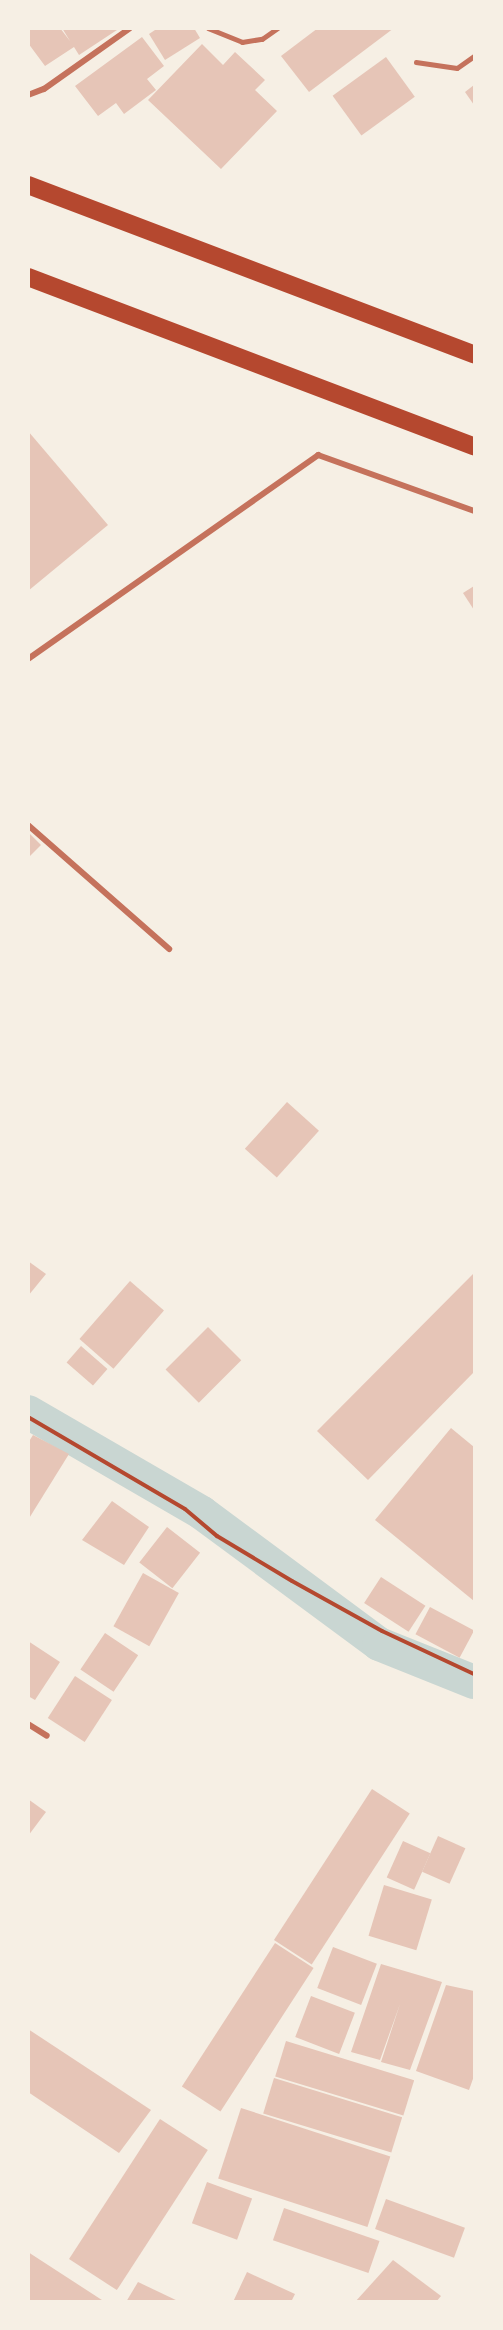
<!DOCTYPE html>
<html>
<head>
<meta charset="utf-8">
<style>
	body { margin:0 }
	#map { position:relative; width:503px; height:2330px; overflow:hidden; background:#f6efe4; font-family:Poppins,sans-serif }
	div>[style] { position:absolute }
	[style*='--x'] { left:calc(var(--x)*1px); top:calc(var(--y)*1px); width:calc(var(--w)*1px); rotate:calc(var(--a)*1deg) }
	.canal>* { height:34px; margin:-17px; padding:0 17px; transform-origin:17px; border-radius:17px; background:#c9d6d2 }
	.building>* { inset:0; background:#e6c5b7; transform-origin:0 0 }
	.path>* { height:4px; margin:-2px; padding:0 2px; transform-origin:2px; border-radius:2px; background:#b5482f }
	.service>* { height:4.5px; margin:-2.25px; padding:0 2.25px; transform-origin:2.25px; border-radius:2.25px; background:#c5725c }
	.minor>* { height:6px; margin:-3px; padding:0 3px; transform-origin:3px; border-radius:3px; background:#c5725c }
	.motorway>* { height:18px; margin:-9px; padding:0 9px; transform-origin:9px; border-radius:9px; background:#b5482f }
	span { translate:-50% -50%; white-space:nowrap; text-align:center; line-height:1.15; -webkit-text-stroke:4.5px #f6efe4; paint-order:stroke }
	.frame { position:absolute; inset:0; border:30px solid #f6efe4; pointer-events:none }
</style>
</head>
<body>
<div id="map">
	<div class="canal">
		<div style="--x:28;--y:1412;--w:201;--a:30.1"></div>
		<div style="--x:202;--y:1513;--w:220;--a:36.5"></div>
		<div style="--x:379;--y:1644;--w:102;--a:21.8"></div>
	</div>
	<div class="building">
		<div style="clip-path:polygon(28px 28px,60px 28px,70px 41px,62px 28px,120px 28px,79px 55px,74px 47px,45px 66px,28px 43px)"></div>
		<div style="clip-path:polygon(158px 28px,194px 28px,200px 38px,165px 60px,149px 34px)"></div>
		<div style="clip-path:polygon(318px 28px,394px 28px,309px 92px,281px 56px)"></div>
		<div style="clip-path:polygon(142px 37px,164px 66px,147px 79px,156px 90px,124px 114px,116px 103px,98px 116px,75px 86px)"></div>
		<div style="clip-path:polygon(202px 44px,223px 65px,235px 52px,265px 80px,255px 90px,277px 111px,221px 169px,148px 100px)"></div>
		<div style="left:386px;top:57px;width:49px;height:66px;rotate:54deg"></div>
		<div style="clip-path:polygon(474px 85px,474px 105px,465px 92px)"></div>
		<div style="clip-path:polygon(28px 431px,108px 525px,28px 591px)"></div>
		<div style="clip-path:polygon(474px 586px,474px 610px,463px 593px)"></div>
		<div style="clip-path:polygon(28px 832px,41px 845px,28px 858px)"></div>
		<div style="left:287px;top:1102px;width:43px;height:63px;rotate:42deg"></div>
		<div style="clip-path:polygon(28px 1261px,46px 1274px,28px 1296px)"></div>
		<div style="clip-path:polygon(474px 1273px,474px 1372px,368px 1480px,317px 1431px)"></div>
		<div style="left:130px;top:1281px;width:45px;height:77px;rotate:41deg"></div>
		<div style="left:208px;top:1327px;width:47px;height:60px;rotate:45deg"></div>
		<div style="left:81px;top:1346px;width:35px;height:22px;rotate:41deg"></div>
		<div style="clip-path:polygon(451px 1428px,474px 1447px,474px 1601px,375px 1520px)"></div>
		<div style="clip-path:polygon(33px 1435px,69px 1454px,28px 1520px,28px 1443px)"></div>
		<div style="clip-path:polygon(112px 1501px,149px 1527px,124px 1565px,82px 1540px)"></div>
		<div style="left:167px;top:1527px;width:42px;height:45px;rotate:38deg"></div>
		<div style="left:143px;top:1573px;width:41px;height:61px;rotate:29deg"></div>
		<div style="left:381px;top:1577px;width:53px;height:31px;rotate:33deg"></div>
		<div style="left:430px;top:1607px;width:50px;height:31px;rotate:28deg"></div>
		<div style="left:105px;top:1633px;width:40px;height:44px;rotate:34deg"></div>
		<div style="clip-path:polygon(28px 1641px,60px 1662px,35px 1700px,28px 1696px)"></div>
		<div style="left:75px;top:1676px;width:44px;height:50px;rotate:33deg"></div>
		<div style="left:372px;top:1789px;width:45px;height:180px;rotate:33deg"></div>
		<div style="clip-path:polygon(28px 1799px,46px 1812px,28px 1836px)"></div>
		<div style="left:438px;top:1836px;width:30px;height:39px;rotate:24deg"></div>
		<div style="left:403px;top:1841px;width:30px;height:40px;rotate:24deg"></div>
		<div style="left:384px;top:1885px;width:50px;height:53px;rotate:17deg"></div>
		<div style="left:275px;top:1943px;width:46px;height:171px;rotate:33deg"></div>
		<div style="left:333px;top:1947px;width:47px;height:44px;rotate:21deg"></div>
		<div style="clip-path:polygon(381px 1964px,442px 1982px,410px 2070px,381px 2062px,400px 2004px,380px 2060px,351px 2052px)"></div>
		<div style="clip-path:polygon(446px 1985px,474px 1991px,474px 2076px,469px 2090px,416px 2071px)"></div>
		<div style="left:311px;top:1996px;width:47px;height:44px;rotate:21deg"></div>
		<div style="clip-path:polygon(28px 2029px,151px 2110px,119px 2153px,28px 2092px)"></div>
		<div style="left:286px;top:2041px;width:134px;height:37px;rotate:17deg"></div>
		<div style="left:274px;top:2078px;width:134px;height:37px;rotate:17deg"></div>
		<div style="left:241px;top:2108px;width:157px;height:74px;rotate:18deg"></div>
		<div style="left:160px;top:2119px;width:57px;height:167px;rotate:33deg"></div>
		<div style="left:207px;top:2182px;width:48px;height:44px;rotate:20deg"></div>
		<div style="left:386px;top:2199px;width:84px;height:32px;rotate:20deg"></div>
		<div style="left:284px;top:2208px;width:101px;height:34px;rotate:19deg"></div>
		<div style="clip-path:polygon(28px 2252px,105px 2302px,28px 2302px)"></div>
		<div style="clip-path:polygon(393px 2260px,441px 2296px,436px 2302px,355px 2302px)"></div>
		<div style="clip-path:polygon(247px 2272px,295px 2294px,291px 2302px,233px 2302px)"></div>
		<div style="clip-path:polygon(138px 2282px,180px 2302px,126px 2302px)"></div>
	</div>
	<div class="path">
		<div style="--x:28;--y:1417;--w:182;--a:30.4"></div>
		<div style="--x:185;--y:1509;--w:42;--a:40.2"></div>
		<div style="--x:217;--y:1536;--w:87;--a:31"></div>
		<div style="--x:292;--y:1581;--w:103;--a:29.1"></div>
		<div style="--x:382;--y:1631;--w:102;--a:25.1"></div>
	</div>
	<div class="service">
		<div style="--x:208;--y:28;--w:37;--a:22"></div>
		<div style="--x:242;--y:42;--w:20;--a:-9"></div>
		<div style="--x:262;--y:39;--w:19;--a:-35"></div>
		<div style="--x:416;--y:62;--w:41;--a:8.3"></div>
		<div style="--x:457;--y:68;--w:21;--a:-35"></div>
	</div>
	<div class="minor">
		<div style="--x:28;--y:95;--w:17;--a:-21"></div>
		<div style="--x:44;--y:89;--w:105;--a:-35.3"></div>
		<div style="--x:28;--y:659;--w:355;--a:-35.1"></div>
		<div style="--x:318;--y:455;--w:166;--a:19.7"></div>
		<div style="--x:28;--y:825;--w:188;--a:41.3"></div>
		<div style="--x:28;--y:1724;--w:22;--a:32"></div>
	</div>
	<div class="motorway">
		<div style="--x:28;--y:185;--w:477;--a:20.8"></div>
		<div style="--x:28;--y:277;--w:477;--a:20.8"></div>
	</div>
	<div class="frame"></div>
</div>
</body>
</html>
